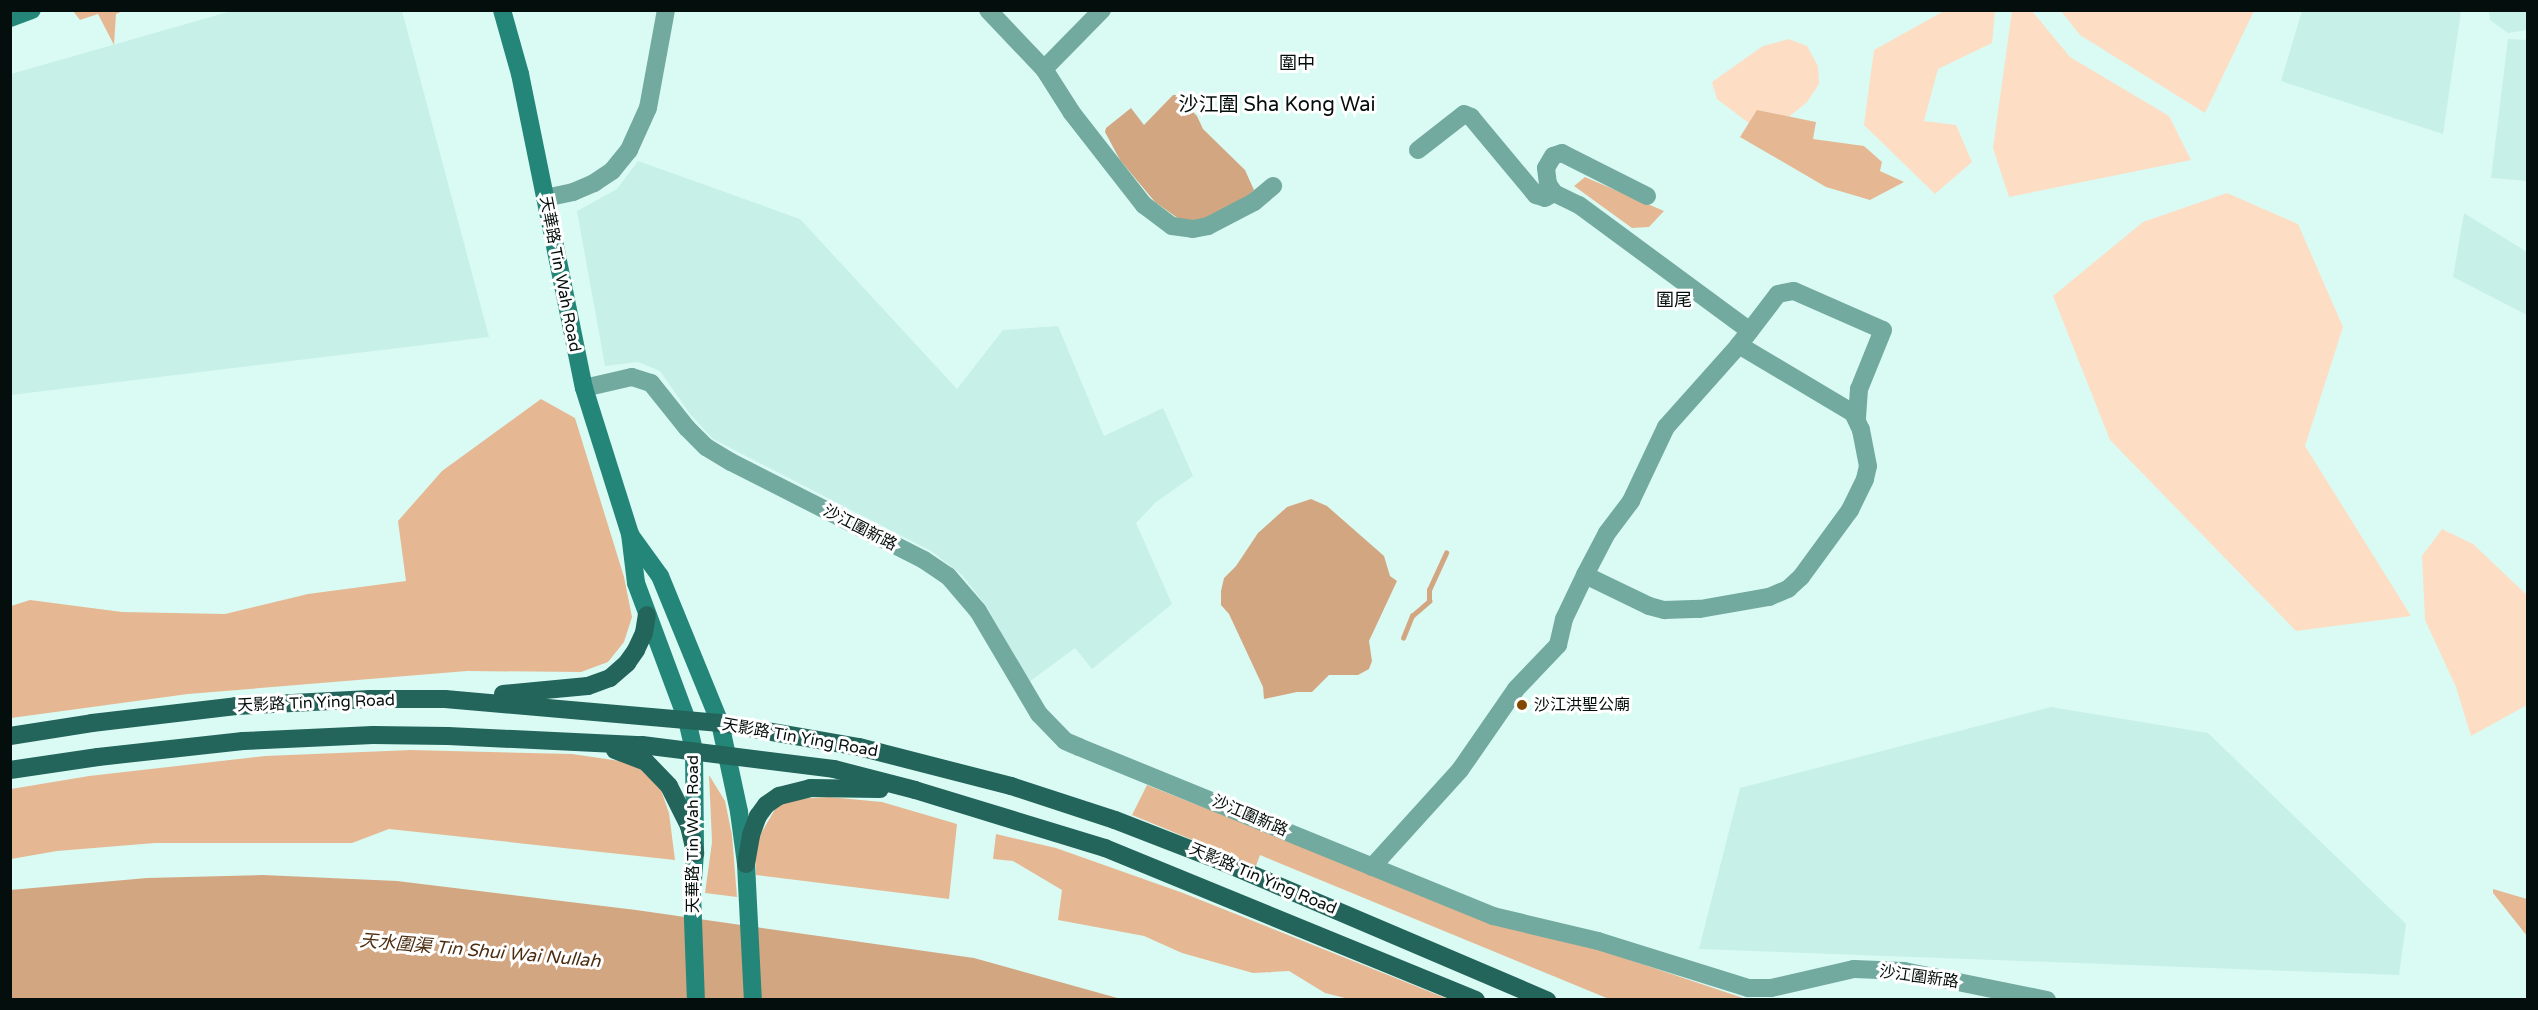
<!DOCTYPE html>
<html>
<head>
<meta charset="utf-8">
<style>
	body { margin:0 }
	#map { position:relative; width:2538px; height:1010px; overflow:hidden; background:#dafbf4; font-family:"Varela Round","Noto Sans SC",sans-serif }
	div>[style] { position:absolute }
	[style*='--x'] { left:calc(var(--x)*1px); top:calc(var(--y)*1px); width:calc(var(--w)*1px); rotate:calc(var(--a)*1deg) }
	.built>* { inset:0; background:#c7f0e8 }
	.green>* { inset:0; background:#fdddc4 }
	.forest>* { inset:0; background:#e5b893 }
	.water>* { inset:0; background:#d3a682 }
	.stream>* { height:4.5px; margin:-2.25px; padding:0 2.25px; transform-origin:2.25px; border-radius:2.25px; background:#d3a682 }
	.street>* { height:18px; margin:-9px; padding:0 9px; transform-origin:9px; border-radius:9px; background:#73aaa0 }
	.secondary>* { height:18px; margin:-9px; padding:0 9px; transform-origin:9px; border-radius:9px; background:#248679 }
	.primary>* { height:18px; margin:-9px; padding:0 9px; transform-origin:9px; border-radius:9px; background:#23645b }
	.dots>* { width:16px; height:16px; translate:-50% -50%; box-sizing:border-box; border:3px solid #fff; border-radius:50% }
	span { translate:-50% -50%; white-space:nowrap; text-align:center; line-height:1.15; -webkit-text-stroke:6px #fff; paint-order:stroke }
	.street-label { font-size:16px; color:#040e0c }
	.poi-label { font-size:16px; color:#040e0c }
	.left { translate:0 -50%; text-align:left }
	.neighbourhood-label { font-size:18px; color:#040e0c }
	.water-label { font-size:18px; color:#4d2e12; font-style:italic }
	.quarter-label { font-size:20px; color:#040e0c }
	.frame { position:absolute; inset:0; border:12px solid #040e0c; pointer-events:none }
</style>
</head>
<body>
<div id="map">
	<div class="built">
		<div style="clip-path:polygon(235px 10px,402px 11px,489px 337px,11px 395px,11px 74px)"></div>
		<div style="clip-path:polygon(2302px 11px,2461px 11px,2443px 134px,2281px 81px)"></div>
		<div style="clip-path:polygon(2489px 11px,2527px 11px,2527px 30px,2508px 33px,2490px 20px)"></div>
		<div style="clip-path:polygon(2508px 39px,2527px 40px,2527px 181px,2491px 178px)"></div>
		<div style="clip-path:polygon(638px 161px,800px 219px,957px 389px,1003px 330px,1058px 326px,1104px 436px,1163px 408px,1193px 476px,1156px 502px,1136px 523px,1172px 604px,1092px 669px,1075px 648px,1029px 682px,987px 607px,962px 575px,931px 551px,713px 439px,690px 414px,660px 371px,638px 362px,605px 366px,577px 211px,617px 189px)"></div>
		<div style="clip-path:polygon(2464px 213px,2527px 252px,2527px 315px,2453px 277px)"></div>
		<div style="clip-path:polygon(2051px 707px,2208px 733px,2406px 924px,2399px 975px,1699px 949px,1740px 788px)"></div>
	</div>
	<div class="green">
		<div style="clip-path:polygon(1944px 11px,1995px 11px,1992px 43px,1938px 69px,1924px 121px,1956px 125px,1972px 162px,1935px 194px,1864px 125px,1874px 50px)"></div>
		<div style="clip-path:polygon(2012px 11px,2032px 11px,2070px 57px,2169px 116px,2191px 160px,2009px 197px,1993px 148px)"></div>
		<div style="clip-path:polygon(2061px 11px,2254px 11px,2205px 113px,2080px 35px)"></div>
		<div style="clip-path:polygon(1789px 39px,1807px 46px,1818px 66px,1819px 84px,1807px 102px,1790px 116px,1750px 124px,1717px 99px,1712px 82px,1763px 46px)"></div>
		<div style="clip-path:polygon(2227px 193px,2298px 224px,2343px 327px,2305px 446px,2411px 616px,2296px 631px,2110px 440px,2053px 296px,2143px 222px)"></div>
		<div style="clip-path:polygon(2442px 529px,2473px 544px,2527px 595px,2527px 705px,2471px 736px,2456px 687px,2425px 620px,2422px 556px)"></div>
	</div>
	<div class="forest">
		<div style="clip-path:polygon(73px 11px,123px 11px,116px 14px,114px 45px,98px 14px,80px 20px)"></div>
		<div style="clip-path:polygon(1757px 110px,1816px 122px,1813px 139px,1864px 146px,1882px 162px,1880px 171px,1904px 182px,1870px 200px,1826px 187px,1740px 137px)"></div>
		<div style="clip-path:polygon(1585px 177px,1664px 211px,1649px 227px,1632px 228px,1574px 186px)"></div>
		<div style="clip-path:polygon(541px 399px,575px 418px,624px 577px,632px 617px,624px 642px,608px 662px,581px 672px,467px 671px,188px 694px,11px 718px,11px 606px,30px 600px,122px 612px,225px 614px,308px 594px,406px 581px,398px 521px,442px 471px)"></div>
		<div style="clip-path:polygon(411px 750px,572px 754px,627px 762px,645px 772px,661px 790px,669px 813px,675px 860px,389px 829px,352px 843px,155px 843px,57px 851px,11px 859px,11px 789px,89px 776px,265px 756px)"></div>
		<div style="clip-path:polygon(709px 775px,725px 801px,732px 835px,737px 897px,705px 893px,712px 842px)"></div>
		<div style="clip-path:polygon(1147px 785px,1368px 872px,1746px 999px,1609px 999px,1260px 855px,1256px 866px,1132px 815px)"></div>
		<div style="clip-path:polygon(829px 797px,882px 802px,957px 824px,949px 899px,756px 875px,755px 855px,759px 837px,778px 804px,793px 799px)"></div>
		<div style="clip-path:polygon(996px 834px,1056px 848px,1183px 893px,1448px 999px,1349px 999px,1325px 993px,1289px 971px,1253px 973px,1182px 953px,1144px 936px,1058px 920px,1062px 890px,1013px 861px,993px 859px)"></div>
		<div style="clip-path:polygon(2493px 889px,2527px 899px,2527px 936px,2493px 893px)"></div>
	</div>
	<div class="water">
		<div style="clip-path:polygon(1173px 95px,1176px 95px,1197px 116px,1203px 129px,1245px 170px,1254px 190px,1239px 206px,1202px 223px,1179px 219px,1155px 202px,1120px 160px,1105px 132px,1106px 128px,1131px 108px,1144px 125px)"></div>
		<div style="clip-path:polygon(1311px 499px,1327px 506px,1384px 556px,1390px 576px,1397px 581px,1369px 641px,1372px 661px,1369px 669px,1358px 675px,1329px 675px,1312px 692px,1297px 692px,1264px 699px,1263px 687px,1229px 614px,1221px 605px,1221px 591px,1224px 578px,1236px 566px,1258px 533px,1287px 507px)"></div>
		<div style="clip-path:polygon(263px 875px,397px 881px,636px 910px,974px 958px,1121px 999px,11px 999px,10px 890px,147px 878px)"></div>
	</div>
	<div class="stream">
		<div style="--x:1403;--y:638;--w:24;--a:-68"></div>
		<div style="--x:1412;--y:616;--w:23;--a:-41"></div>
		<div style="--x:1429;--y:601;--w:11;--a:-90"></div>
		<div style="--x:1429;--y:590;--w:41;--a:-65.3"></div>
	</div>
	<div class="street">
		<div style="--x:988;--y:10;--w:81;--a:46.5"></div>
		<div style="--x:1044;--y:69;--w:52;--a:57.5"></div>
		<div style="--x:1072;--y:113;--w:117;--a:52"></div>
		<div style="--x:1144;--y:205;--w:35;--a:37"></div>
		<div style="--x:1172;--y:226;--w:21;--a:8"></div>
		<div style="--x:1193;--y:229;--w:15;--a:-11"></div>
		<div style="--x:1208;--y:226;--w:52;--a:-27.6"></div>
		<div style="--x:1254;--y:202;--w:25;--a:-40"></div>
		<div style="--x:1044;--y:69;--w:83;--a:-45.5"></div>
		<div style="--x:1418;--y:150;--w:58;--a:-38"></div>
		<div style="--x:1464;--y:114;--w:8;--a:23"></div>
		<div style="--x:1471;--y:117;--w:102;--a:50.2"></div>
		<div style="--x:1536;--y:195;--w:9;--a:18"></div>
		<div style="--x:1545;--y:198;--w:10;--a:-29"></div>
		<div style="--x:1647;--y:196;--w:95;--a:-153.2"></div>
		<div style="--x:1562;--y:153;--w:9;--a:162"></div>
		<div style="--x:1553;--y:156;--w:14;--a:120"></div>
		<div style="--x:1546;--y:168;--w:16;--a:83"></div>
		<div style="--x:1548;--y:184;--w:11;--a:56"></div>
		<div style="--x:1554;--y:193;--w:28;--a:26"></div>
		<div style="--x:1579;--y:205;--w:212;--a:36.4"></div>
		<div style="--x:545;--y:198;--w:29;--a:-12"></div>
		<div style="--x:573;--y:192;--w:23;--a:-23"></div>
		<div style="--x:594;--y:183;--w:22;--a:-34"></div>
		<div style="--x:612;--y:171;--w:27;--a:-51"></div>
		<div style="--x:629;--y:150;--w:46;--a:-65.7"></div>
		<div style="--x:648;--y:108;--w:100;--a:-79.6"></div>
		<div style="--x:584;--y:388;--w:49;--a:-12.9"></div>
		<div style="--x:632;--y:377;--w:20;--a:18"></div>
		<div style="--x:651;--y:383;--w:58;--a:51.3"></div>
		<div style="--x:687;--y:428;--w:27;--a:45"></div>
		<div style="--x:706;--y:447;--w:29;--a:31"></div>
		<div style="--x:731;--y:462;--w:216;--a:26.9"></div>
		<div style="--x:924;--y:560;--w:29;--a:34"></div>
		<div style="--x:948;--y:576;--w:46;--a:49.4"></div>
		<div style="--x:978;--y:611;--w:120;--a:59.4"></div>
		<div style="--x:1039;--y:714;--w:37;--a:46"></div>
		<div style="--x:1065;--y:741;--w:15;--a:23"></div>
		<div style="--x:1079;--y:747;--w:447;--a:22.2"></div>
		<div style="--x:1493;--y:916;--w:108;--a:13.4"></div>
		<div style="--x:1598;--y:941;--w:157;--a:17.4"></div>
		<div style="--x:1748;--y:988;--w:23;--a:0"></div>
		<div style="--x:1771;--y:988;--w:85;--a:-12.9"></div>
		<div style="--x:1854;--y:969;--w:50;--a:2.3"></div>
		<div style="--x:1904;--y:971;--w:146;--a:11.5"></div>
		<div style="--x:1585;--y:575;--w:71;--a:25.8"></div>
		<div style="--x:1649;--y:606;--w:16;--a:15"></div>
		<div style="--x:1664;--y:610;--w:36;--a:-2"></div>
		<div style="--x:1700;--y:609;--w:70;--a:-9.9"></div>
		<div style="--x:1769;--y:597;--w:21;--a:-23"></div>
		<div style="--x:1788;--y:589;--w:18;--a:-43"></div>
		<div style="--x:1801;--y:577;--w:83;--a:-53.8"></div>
		<div style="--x:1850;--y:510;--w:34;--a:-64"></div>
		<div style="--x:1865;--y:479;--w:13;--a:-77"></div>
		<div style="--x:1868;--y:466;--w:37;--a:-101"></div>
		<div style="--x:1861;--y:430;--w:19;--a:-115"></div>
		<div style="--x:1853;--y:413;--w:133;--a:-149.2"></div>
		<div style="--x:1372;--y:867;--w:131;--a:-47.8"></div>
		<div style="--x:1460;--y:770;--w:98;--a:-55.3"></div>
		<div style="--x:1516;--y:689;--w:61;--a:-46.3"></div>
		<div style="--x:1558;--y:645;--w:27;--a:-77"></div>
		<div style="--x:1564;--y:619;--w:49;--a:-64.5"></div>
		<div style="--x:1585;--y:575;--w:47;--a:-62.4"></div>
		<div style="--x:1607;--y:533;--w:40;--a:-53"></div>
		<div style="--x:1631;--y:501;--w:82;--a:-64.7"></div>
		<div style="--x:1666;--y:427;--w:110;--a:-48.3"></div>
		<div style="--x:1739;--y:345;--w:64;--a:-52.6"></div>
		<div style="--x:1778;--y:294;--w:16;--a:-11"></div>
		<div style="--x:1794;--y:291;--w:97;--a:23.7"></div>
		<div style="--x:1883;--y:330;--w:64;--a:112.1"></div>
		<div style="--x:1859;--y:389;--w:30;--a:94"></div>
	</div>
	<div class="secondary">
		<div style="--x:502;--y:10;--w:66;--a:74.3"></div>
		<div style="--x:520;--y:74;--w:320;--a:78.5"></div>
		<div style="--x:584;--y:388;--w:153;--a:72.5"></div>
		<div style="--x:630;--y:534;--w:49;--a:83"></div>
		<div style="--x:636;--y:583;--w:146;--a:69.6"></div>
		<div style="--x:687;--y:720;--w:32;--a:77"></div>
		<div style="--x:694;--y:751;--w:102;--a:89.4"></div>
		<div style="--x:695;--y:853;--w:40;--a:94.3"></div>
		<div style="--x:692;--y:893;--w:107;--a:87.9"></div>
		<div style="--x:10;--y:18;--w:23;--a:-20"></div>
		<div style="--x:631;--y:536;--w:49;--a:54.1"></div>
		<div style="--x:660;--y:576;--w:159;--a:67.8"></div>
		<div style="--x:720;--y:723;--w:91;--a:77.9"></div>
		<div style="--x:739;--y:812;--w:52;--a:82.3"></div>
		<div style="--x:746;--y:864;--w:136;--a:87.1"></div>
	</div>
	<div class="primary">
		<div style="--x:503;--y:694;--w:85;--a:-5.4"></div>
		<div style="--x:588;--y:686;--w:23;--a:-20"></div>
		<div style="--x:610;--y:678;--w:23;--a:-41"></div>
		<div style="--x:627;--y:663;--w:16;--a:-55"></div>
		<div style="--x:636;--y:650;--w:19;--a:-65"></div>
		<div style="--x:644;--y:633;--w:18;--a:-81"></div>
		<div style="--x:10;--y:736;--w:83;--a:-9"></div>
		<div style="--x:92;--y:723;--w:145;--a:-6.7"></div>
		<div style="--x:236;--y:706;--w:134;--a:-3"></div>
		<div style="--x:370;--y:699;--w:75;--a:0"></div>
		<div style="--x:445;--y:699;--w:276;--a:5"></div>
		<div style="--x:720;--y:723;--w:141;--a:9.8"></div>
		<div style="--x:859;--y:747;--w:157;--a:14.4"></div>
		<div style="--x:1011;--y:786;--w:109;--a:18.1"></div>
		<div style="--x:1115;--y:820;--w:110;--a:21.2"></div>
		<div style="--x:1218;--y:860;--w:358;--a:23.1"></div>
		<div style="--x:615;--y:750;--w:33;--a:21"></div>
		<div style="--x:646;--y:762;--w:33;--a:46"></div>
		<div style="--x:669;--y:786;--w:45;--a:63.4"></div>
		<div style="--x:689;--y:826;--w:28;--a:77"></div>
		<div style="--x:10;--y:770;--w:89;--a:-8.4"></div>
		<div style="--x:98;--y:757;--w:146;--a:-6.3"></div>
		<div style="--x:243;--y:741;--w:130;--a:-2.6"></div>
		<div style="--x:373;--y:735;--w:75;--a:0.8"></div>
		<div style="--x:448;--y:736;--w:194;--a:2.7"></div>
		<div style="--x:642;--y:745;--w:193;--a:7.1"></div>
		<div style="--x:834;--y:769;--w:84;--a:14.5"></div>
		<div style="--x:915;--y:790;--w:199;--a:17"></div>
		<div style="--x:1105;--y:848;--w:401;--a:22.3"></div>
		<div style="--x:746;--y:864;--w:29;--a:-80"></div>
		<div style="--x:751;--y:835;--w:20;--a:-70"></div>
		<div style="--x:758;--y:816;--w:14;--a:-54"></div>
		<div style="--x:766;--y:805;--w:16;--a:-35"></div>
		<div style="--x:779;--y:796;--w:32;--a:-14"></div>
		<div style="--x:810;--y:788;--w:70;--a:0.8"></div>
	</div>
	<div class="dots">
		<div style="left:1522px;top:705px;background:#834700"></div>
	</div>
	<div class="street-label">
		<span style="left:560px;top:274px;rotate:79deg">天華路 Tin Wah Road</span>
		<span style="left:860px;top:528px;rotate:27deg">沙江圍新路</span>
		<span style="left:316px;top:703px;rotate:-2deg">天影路 Tin Ying Road</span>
		<span style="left:800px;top:738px;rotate:10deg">天影路 Tin Ying Road</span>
		<span style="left:1250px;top:816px;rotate:23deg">沙江圍新路</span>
		<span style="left:693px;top:834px;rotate:-90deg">天華路 Tin Wah Road</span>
		<span style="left:1263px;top:879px;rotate:23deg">天影路 Tin Ying Road</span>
		<span style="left:1919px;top:977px;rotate:8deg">沙江圍新路</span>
	</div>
	<div class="poi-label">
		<span class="left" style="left:1534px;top:705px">沙江洪聖公廟</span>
	</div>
	<div class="neighbourhood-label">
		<span style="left:1297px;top:63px">圍中</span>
		<span style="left:1674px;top:300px">圍尾</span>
	</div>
	<div class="water-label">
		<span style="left:480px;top:951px;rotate:5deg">天水圍渠 Tin Shui Wai Nullah</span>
	</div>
	<div class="quarter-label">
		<span style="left:1277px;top:105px">沙江圍 Sha Kong Wai</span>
	</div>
	<div class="frame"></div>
</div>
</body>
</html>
